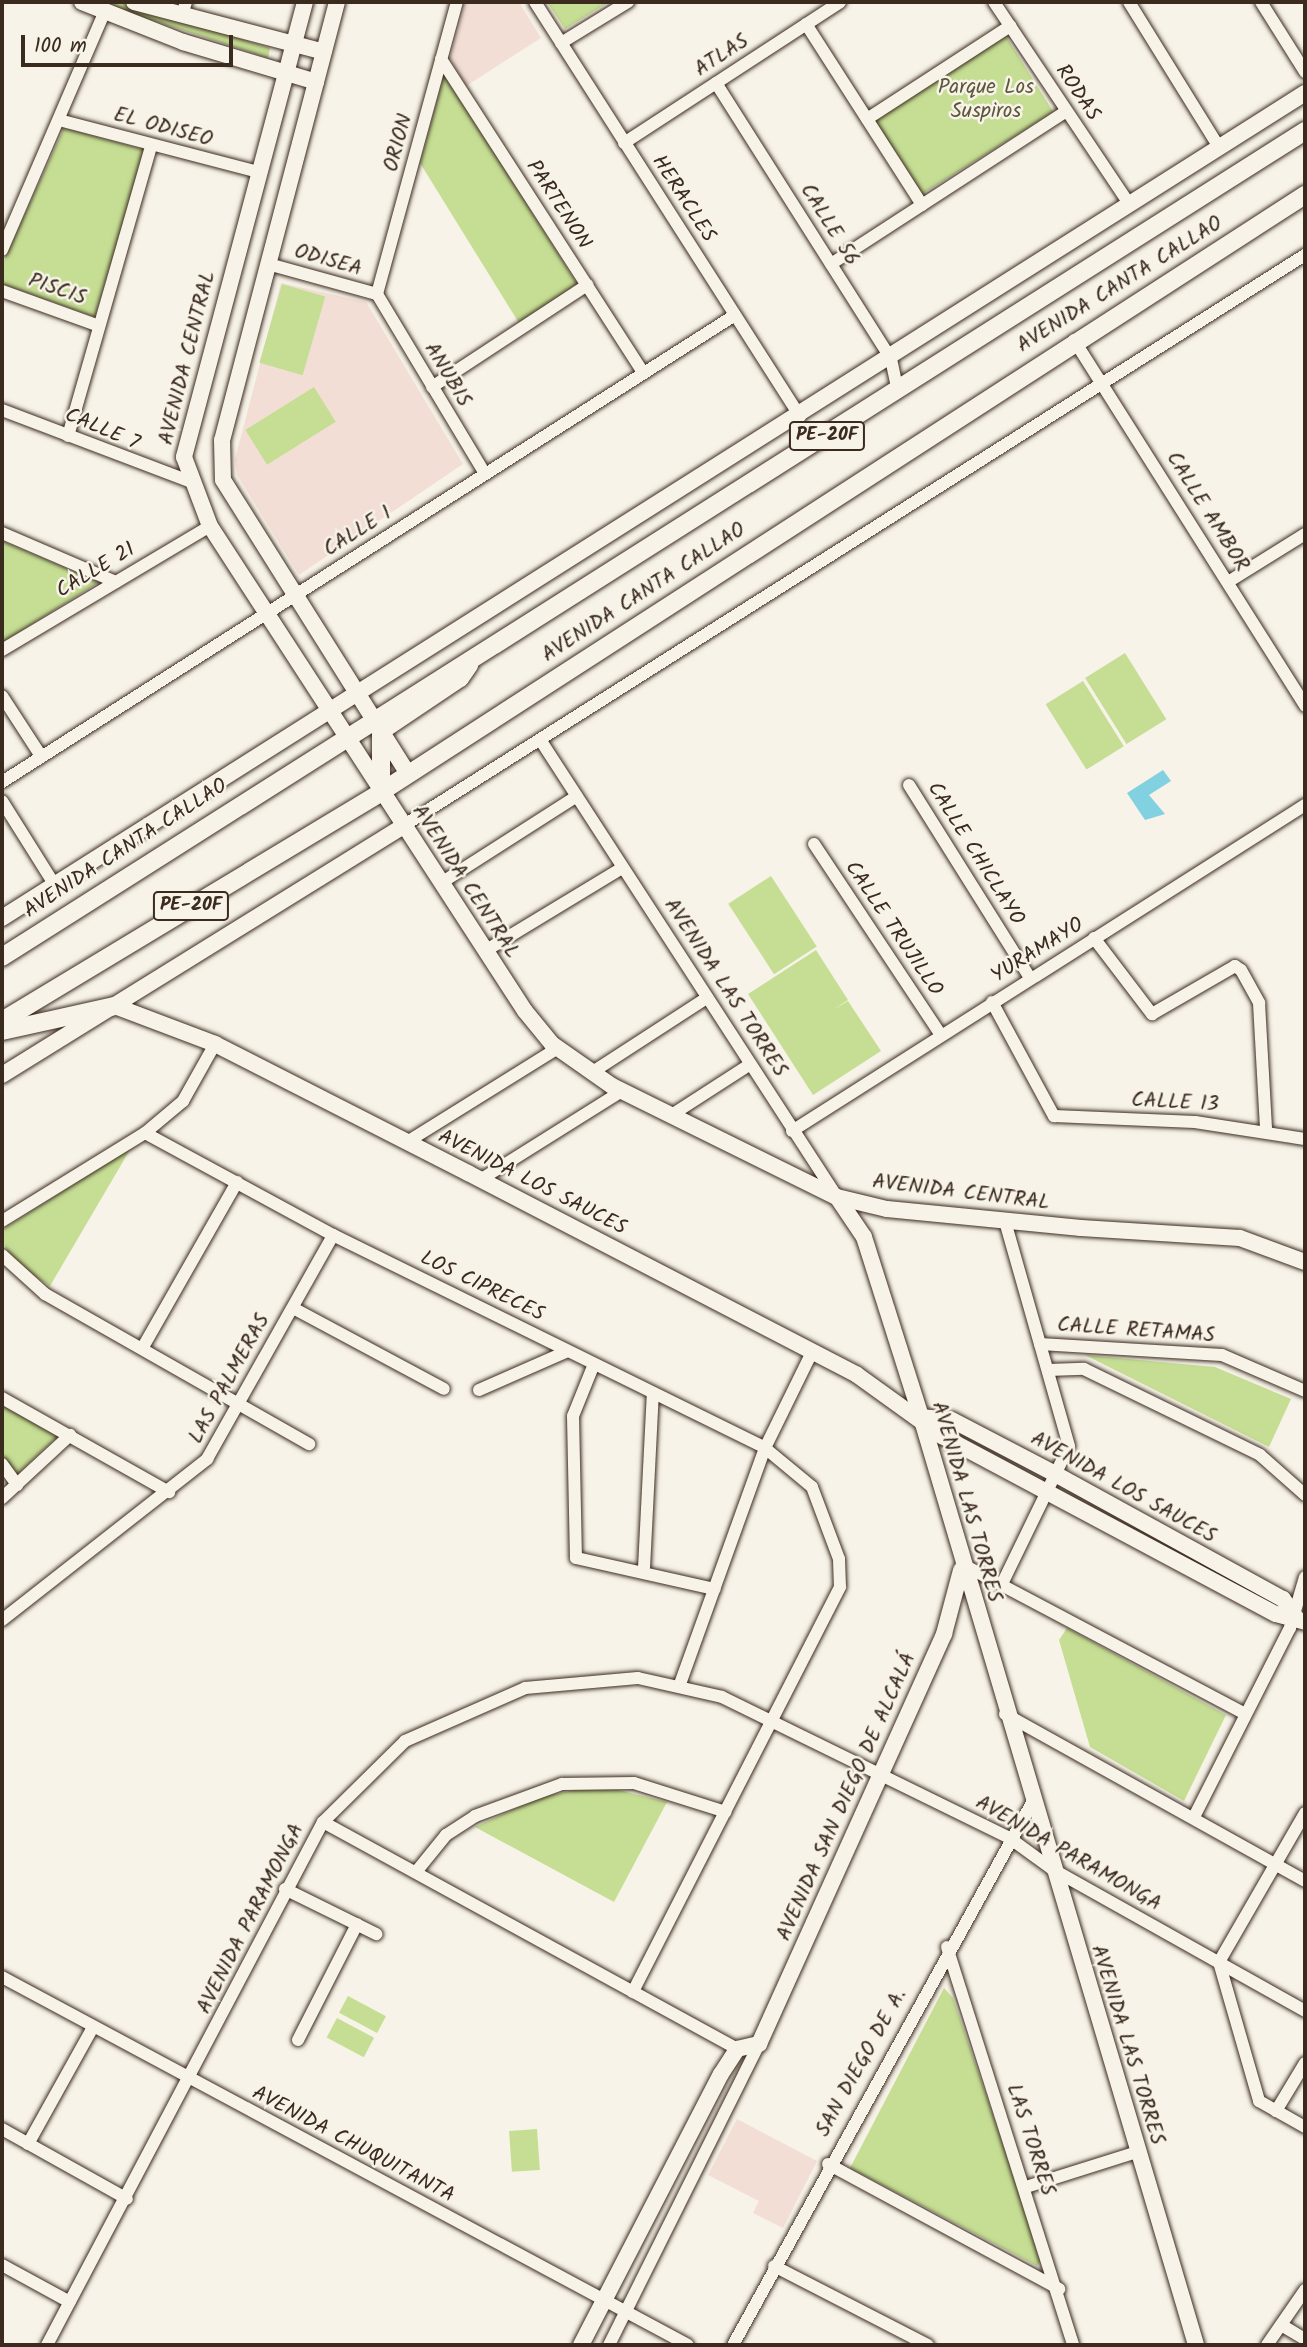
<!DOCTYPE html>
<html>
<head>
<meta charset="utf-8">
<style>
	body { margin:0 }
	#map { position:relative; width:1307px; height:2347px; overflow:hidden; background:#f7f3e8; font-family:Kalam,sans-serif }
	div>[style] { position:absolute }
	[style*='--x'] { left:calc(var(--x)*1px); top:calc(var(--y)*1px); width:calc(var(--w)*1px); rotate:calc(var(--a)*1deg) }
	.built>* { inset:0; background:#f2ded5 }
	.green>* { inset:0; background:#c5de94; transform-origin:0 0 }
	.water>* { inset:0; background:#82d1e0 }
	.roads { filter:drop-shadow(0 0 2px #3b2a1e) drop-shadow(0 0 2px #3b2a1e) }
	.street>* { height:12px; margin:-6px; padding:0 6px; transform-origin:6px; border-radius:6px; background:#f7f3e8 }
	.secondary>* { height:16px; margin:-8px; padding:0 8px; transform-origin:8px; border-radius:8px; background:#f7f3e8 }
	.primary>* { height:18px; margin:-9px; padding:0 9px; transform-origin:9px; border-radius:9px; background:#f7f3e8 }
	span { translate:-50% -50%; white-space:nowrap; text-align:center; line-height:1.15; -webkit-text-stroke:5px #f7f3e8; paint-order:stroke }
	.shield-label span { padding:2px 5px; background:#f7f3e8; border:2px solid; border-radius:5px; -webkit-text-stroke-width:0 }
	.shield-label { font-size:19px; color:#3b2a1e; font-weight:700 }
	.street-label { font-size:21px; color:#3b2a1e }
	.park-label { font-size:21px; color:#5e573c }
	.frame { position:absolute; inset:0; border:4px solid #3b2a1e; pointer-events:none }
	.scale { position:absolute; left:21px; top:35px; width:212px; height:32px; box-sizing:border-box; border:4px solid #3b2a1e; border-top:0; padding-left:9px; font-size:21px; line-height:24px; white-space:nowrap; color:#3b2a1e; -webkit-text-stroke:5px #f7f3e8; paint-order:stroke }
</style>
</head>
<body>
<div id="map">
	<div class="built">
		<div style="clip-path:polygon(466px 2px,519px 2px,541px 38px,466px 86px,450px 58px)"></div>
		<div style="clip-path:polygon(281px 283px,366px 302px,463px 464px,299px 575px,237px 475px,235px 459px)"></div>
		<div style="clip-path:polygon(737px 2119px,817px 2161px,783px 2228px,753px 2213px,759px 2201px,708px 2175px)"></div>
	</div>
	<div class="green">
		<div style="clip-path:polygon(96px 2px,121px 2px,270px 48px,268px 58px)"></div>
		<div style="clip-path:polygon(547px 2px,609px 2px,565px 29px)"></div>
		<div style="left:1004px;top:33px;width:93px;height:159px;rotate:58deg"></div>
		<div style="clip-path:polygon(444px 74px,578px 285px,519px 323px,420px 163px)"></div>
		<div style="clip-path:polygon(64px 128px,145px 150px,95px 317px,2px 284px,2px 265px)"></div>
		<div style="left:282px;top:284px;width:45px;height:82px;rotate:16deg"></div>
		<div style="left:314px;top:387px;width:41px;height:81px;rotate:58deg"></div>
		<div style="clip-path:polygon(2px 541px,99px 582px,2px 643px)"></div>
		<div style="left:1125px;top:653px;width:78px;height:47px;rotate:58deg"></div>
		<div style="left:1083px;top:681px;width:77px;height:44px;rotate:58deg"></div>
		<div style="left:771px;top:876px;width:84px;height:51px;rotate:57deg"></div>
		<div style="clip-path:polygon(816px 950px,848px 1000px,833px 1010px,848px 1001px,881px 1051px,813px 1095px,748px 994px)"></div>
		<div style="clip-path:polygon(131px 1148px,50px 1286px,18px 1265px,2px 1242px,2px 1230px)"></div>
		<div style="clip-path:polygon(1085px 1355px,1215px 1367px,1291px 1399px,1269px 1447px)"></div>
		<div style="clip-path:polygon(2px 1404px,58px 1436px,15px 1476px,2px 1457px)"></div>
		<div style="clip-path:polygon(1067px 1628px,1226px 1715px,1184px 1801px,1090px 1747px,1059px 1640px)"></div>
		<div style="clip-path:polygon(598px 1785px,667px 1802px,614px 1902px,475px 1827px,541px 1797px)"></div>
		<div style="clip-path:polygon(944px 1988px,953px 1998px,1042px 2259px,1037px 2266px,850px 2168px)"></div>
		<div style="left:348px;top:1996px;width:43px;height:19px;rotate:28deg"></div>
		<div style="left:337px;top:2018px;width:42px;height:22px;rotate:28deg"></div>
		<div style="left:537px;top:2129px;width:41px;height:28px;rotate:86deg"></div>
	</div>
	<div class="water">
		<div style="clip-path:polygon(1163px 770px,1171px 781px,1149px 795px,1165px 814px,1145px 820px,1127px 793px)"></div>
	</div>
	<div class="roads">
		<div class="street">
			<div style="--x:535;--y:2;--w:492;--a:57.4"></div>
			<div style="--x:994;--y:2;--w:244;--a:56.2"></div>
			<div style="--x:1129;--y:2;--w:171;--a:58.2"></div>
			<div style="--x:1261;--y:2;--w:83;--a:57.8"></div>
			<div style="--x:182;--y:15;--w:14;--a:-73"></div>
			<div style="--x:806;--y:24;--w:215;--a:57.3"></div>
			<div style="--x:561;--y:43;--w:79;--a:-31.5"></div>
			<div style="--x:441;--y:59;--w:371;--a:57.2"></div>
			<div style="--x:716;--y:83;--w:327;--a:57.6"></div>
			<div style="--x:891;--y:359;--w:33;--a:78"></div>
			<div style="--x:867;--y:119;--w:171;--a:-33"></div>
			<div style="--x:59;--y:120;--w:206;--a:14.6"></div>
			<div style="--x:624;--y:143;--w:258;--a:-33.1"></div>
			<div style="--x:2;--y:250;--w:258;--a:-66.7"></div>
			<div style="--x:268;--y:264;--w:113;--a:15.4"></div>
			<div style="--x:831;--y:264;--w:279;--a:-33"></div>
			<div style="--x:2;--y:291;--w:103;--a:19.8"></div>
			<div style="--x:377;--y:294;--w:303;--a:-74.7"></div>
			<div style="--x:377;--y:294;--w:210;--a:59"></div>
			<div style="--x:1074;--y:340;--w:433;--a:57.7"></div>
			<div style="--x:432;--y:387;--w:186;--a:-33.3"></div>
			<div style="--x:2;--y:410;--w:200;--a:20.8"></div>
			<div style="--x:68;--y:436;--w:302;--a:-74"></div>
			<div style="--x:2;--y:533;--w:124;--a:23.3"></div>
			<div style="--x:1228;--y:582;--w:91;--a:-31.9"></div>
			<div style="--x:2;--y:650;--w:242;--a:-30.8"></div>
			<div style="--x:2;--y:696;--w:72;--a:57"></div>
			<div style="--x:541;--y:741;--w:544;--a:57.01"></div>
			<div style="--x:2;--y:782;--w:869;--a:-32.5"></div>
			<div style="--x:909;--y:785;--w:228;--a:57.9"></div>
			<div style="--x:2;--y:801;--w:102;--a:57.9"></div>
			<div style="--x:403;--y:826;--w:1068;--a:-32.34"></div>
			<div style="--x:814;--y:844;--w:229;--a:56.4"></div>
			<div style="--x:441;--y:883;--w:161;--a:-32.6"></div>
			<div style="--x:1094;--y:938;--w:96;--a:52.7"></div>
			<div style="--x:1152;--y:1014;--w:96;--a:-30"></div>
			<div style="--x:1235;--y:966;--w:7;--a:34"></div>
			<div style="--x:1241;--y:970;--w:38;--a:61"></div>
			<div style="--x:1259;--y:1003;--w:126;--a:86.8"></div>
			<div style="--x:485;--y:951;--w:160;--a:-31.2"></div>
			<div style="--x:992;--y:1002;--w:130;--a:61.5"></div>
			<div style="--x:1054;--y:1116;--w:141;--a:2.4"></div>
			<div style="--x:1195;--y:1122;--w:111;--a:8.8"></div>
			<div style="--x:591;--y:1073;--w:136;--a:-33"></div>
			<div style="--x:670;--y:1116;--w:94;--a:-32.8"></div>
			<div style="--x:792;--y:1131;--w:608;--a:-32.44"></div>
			<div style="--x:145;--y:1133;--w:214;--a:28.5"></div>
			<div style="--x:333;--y:1235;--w:482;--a:26.2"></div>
			<div style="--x:765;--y:1448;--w:61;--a:39.7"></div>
			<div style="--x:812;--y:1487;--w:77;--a:69.4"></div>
			<div style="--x:839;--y:1559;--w:28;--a:88"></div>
			<div style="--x:840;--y:1587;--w:455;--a:117.1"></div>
			<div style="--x:407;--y:1142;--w:178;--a:-31.9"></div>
			<div style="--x:480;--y:1180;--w:168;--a:-32.1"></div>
			<div style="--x:2;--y:1221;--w:168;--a:-31.6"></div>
			<div style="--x:145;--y:1133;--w:50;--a:-40.1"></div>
			<div style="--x:183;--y:1101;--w:65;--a:-60.7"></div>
			<div style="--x:2;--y:1255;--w:58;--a:42.2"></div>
			<div style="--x:45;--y:1294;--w:304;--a:29.6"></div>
			<div style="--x:293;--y:1308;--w:171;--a:28.2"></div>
			<div style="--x:1040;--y:1344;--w:182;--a:3.5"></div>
			<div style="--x:1222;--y:1355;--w:90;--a:23.4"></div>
			<div style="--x:143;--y:1347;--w:190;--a:-60.3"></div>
			<div style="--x:594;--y:1364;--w:56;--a:112"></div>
			<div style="--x:573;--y:1416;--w:142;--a:88.8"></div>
			<div style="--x:576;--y:1558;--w:142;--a:12.6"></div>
			<div style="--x:1048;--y:1370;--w:36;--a:-2"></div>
			<div style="--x:1084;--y:1369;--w:196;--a:26"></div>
			<div style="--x:1260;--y:1455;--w:60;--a:41.6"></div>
			<div style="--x:479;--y:1390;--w:97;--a:-23.7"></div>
			<div style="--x:2;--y:1398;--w:192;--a:29.4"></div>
			<div style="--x:2;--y:1464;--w:26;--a:54"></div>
			<div style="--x:2;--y:1498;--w:93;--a:-42.8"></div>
			<div style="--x:962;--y:1564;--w:320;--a:27.9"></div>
			<div style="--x:644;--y:1568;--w:175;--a:-87.1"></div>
			<div style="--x:1002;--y:1584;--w:153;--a:-64.1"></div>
			<div style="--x:1069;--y:1446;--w:234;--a:-105.9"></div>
			<div style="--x:2;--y:1620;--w:261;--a:-38.1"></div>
			<div style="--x:207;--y:1459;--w:257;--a:-60.6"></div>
			<div style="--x:680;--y:1684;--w:251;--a:-70.2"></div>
			<div style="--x:765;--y:1448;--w:107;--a:-63.9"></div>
			<div style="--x:1005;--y:1714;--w:343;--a:29.1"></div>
			<div style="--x:1305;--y:1813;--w:172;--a:120"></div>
			<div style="--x:1219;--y:1962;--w:145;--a:73.9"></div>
			<div style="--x:1259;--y:2101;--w:53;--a:29.5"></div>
			<div style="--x:1195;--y:1815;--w:210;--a:-63.1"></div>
			<div style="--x:1290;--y:1628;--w:53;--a:-73.6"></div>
			<div style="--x:323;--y:1822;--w:472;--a:28.7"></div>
			<div style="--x:416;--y:1872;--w:48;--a:-51"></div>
			<div style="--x:446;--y:1835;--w:35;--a:-33"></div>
			<div style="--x:475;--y:1816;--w:93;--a:-20.2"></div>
			<div style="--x:562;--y:1784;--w:72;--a:-0.8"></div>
			<div style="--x:634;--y:1783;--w:96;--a:17.5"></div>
			<div style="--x:285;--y:1889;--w:102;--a:26.3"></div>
			<div style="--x:947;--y:1947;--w:417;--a:72.4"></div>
			<div style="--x:2;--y:1977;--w:778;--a:28.21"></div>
			<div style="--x:298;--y:2040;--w:130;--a:-63"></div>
			<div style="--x:1276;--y:2111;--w:56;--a:-58.9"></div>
			<div style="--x:2;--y:2129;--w:143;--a:29.2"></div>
			<div style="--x:28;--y:2144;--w:134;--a:-60.9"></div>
			<div style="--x:828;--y:2164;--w:263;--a:28.4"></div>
			<div style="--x:1026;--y:2187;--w:116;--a:-17.5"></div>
			<div style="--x:2;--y:2265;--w:77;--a:28.6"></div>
			<div style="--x:774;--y:2266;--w:173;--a:27.2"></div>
			<div style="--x:1283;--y:2326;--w:26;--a:31"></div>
			<div style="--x:47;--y:2345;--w:591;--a:-62.18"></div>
			<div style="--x:323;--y:1822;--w:115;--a:-44.6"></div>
			<div style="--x:405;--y:1741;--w:131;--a:-23.8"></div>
			<div style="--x:525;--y:1688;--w:113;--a:-5.1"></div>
			<div style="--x:638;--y:1678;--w:86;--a:12.7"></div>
			<div style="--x:722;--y:1697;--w:318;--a:26.1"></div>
			<div style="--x:1008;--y:1837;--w:54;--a:36"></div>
			<div style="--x:1052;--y:1869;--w:290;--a:29.3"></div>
			<div style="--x:609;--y:2345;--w:336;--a:-63.5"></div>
			<div style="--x:733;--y:2345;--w:619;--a:-61.12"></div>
			<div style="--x:1267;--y:2345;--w:67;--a:-55.4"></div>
		</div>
		<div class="secondary">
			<div style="--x:82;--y:2;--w:109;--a:21.6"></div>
			<div style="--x:183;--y:42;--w:139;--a:16.7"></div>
			<div style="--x:134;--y:2;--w:196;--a:14.7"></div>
			<div style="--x:305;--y:2;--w:471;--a:104.9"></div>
			<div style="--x:184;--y:457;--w:74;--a:69.4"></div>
			<div style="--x:210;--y:526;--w:578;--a:57"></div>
			<div style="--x:525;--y:1011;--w:43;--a:50.7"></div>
			<div style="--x:552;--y:1044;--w:73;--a:35"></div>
			<div style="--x:612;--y:1086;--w:251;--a:26.3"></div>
			<div style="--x:837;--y:1197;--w:51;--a:13.5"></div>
			<div style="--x:887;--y:1209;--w:195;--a:5.6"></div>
			<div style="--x:1081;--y:1228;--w:159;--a:3.6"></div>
			<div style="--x:1240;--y:1238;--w:69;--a:20.3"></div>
			<div style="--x:337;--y:2;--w:453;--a:104.7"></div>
			<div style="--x:222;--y:440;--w:40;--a:88.6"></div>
			<div style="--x:223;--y:480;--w:347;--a:57.8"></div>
			<div style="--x:2;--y:918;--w:1542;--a:-32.34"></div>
			<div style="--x:115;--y:1006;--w:107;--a:20.8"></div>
			<div style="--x:215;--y:1044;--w:284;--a:27"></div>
			<div style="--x:468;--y:1173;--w:438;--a:27.4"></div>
			<div style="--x:857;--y:1375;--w:105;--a:35.7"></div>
			<div style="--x:942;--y:1436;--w:378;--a:28.1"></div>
			<div style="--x:1276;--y:1614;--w:30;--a:15"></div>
			<div style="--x:2;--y:1075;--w:472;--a:-31.8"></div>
			<div style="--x:837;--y:1197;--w:48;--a:56"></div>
			<div style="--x:864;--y:1237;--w:189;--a:72.4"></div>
			<div style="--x:921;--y:1417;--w:968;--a:73.49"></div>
			<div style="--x:921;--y:1417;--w:31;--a:6"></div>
			<div style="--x:952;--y:1420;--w:119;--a:27.6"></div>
			<div style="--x:1057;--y:1475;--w:258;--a:28.8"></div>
			<div style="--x:1283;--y:1599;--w:21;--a:55"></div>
			<div style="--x:581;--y:2345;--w:305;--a:-62.7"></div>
			<div style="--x:721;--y:2074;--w:30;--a:-57"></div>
			<div style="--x:737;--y:2049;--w:23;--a:-13"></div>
			<div style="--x:759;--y:2044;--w:450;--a:-65.7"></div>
			<div style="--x:944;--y:1634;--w:66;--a:-75.1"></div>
		</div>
		<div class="primary">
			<div style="--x:381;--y:792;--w:61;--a:-90"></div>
			<div style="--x:381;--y:731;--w:95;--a:-33.9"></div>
			<div style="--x:460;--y:678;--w:16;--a:-55"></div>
			<div style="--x:2;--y:957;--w:1543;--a:-32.37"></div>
			<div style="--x:2;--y:1021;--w:443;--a:-31.1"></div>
			<div style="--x:381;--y:792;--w:1100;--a:-32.87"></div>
			<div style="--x:2;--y:1031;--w:116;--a:-12.5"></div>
		</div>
	</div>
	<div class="shield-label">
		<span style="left:827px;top:436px">PE-20F</span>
		<span style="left:191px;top:906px">PE-20F</span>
	</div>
	<div class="street-label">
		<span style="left:722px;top:56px;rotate:-33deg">ATLAS</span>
		<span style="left:1077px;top:93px;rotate:56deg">RODAS</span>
		<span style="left:163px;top:128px;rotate:15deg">EL ODISEO</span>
		<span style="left:399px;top:143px;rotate:-75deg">ORION</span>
		<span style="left:683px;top:199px;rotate:57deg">HERACLES</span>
		<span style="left:558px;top:205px;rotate:57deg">PARTENON</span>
		<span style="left:829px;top:225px;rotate:58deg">CALLE 56</span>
		<span style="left:328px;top:261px;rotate:16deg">ODISEA</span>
		<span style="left:1120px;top:285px;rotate:-32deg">AVENIDA CANTA CALLAO</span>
		<span style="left:57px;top:290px;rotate:19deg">PISCIS</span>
		<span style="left:188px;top:358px;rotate:-76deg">AVENIDA CENTRAL</span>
		<span style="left:447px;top:375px;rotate:59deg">ANUBIS</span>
		<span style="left:102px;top:430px;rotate:23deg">CALLE 7</span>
		<span style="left:1207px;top:512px;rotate:58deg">CALLE AMBOR</span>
		<span style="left:358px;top:532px;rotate:-32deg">CALLE 1</span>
		<span style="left:96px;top:571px;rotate:-31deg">CALLE 21</span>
		<span style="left:644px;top:593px;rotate:-33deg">AVENIDA CANTA CALLAO</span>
		<span style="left:126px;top:849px;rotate:-33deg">AVENIDA CANTA CALLAO</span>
		<span style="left:975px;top:854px;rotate:58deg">CALLE CHICLAYO</span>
		<span style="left:465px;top:882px;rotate:57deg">AVENIDA CENTRAL</span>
		<span style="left:893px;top:929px;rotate:56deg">CALLE TRUJILLO</span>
		<span style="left:1038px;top:951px;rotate:-32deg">YURAMAYO</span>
		<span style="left:725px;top:988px;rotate:57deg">AVENIDA LAS TORRES</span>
		<span style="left:1175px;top:1103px;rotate:3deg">CALLE 13</span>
		<span style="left:532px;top:1183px;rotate:27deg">AVENIDA LOS SAUCES</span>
		<span style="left:961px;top:1193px;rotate:7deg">AVENIDA CENTRAL</span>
		<span style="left:482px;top:1287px;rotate:26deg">LOS CIPRECES</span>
		<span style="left:1136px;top:1331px;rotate:4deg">CALLE RETAMAS</span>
		<span style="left:230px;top:1379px;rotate:-61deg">LAS PALMERAS</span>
		<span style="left:1123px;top:1488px;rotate:29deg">AVENIDA LOS SAUCES</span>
		<span style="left:966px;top:1502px;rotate:74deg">AVENIDA LAS TORRES</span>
		<span style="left:847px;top:1797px;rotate:-66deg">AVENIDA SAN DIEGO DE ALCALÁ</span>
		<span style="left:1068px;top:1854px;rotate:30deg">AVENIDA PARAMONGA</span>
		<span style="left:251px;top:1919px;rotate:-63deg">AVENIDA PARAMONGA</span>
		<span style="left:1127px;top:2045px;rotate:73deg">AVENIDA LAS TORRES</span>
		<span style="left:862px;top:2063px;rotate:-61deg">SAN DIEGO DE A.</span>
		<span style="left:1030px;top:2140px;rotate:72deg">LAS TORRES</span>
		<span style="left:353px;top:2145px;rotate:28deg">AVENIDA CHUQUITANTA</span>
	</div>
	<div class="park-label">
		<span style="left:986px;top:100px">Parque Los<br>Suspiros</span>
	</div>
	<div class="frame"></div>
	<div class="scale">100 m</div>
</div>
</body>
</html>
